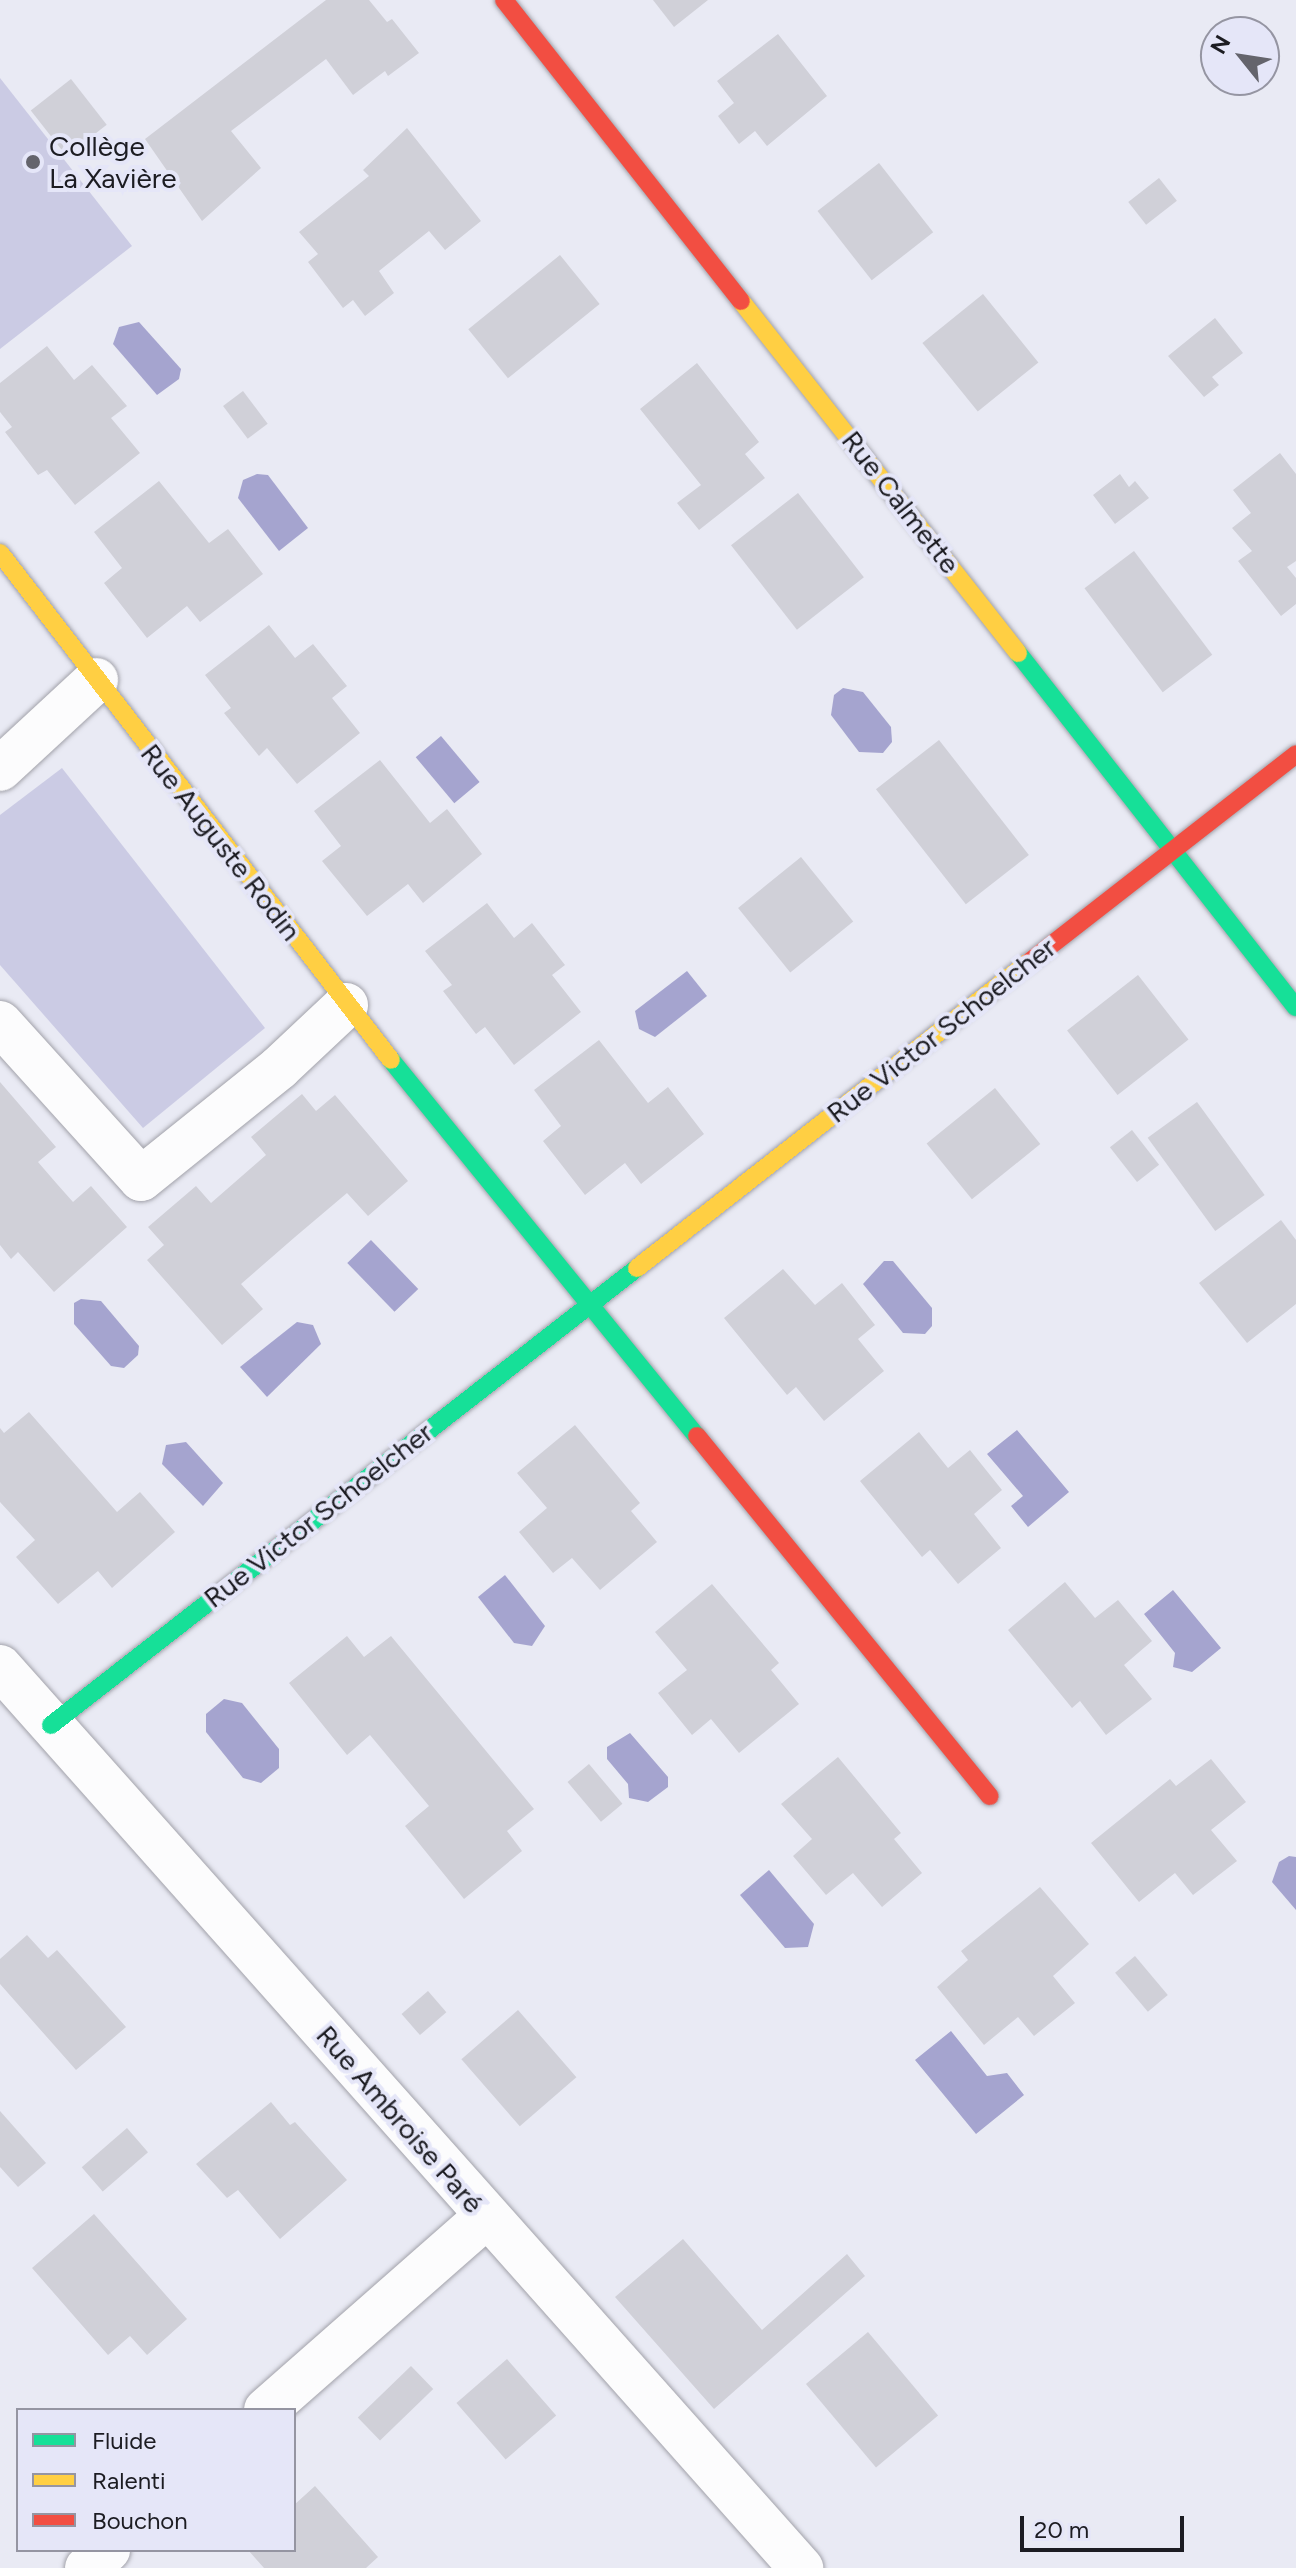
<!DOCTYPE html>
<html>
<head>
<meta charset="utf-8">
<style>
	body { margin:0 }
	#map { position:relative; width:1296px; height:2568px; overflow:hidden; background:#e9eaf4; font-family:Figtree,sans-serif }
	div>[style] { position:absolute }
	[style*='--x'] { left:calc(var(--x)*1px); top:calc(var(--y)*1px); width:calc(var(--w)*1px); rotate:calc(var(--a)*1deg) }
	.green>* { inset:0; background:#cbcbe4 }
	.water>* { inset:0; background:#a5a4cf; transform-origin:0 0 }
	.building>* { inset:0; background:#d0d0d8; transform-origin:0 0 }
	.roads { filter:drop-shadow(0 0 2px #a2a2aa) drop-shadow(0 0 2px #a2a2aa) }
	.street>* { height:44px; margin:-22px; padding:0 22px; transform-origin:22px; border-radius:22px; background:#fcfcfd }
	.fast>* { height:18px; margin:-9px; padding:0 9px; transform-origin:9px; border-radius:9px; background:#16e098 }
	.slow>* { height:18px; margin:-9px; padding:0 9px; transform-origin:9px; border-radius:9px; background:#ffcf43 }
	.jam>* { height:18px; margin:-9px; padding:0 9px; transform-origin:9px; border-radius:9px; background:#f24e42 }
	.dots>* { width:22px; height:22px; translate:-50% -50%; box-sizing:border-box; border:4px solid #e5e6f8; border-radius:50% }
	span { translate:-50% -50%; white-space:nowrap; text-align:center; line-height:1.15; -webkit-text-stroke:8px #e5e6f8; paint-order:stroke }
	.poi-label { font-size:28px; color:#1c1c22 }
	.left { translate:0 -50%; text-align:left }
	.street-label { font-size:28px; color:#1c1c22 }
	.legend { position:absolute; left:16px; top:2408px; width:280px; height:144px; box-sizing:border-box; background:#e5e6f8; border:2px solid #9595a2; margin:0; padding:10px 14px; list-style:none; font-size:24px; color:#1c1c22 }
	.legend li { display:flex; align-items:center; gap:16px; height:40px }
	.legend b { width:40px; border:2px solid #9595a2 }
	.north { position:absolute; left:1200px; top:16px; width:80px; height:80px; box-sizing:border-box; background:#e5e6f8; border:2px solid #9595a2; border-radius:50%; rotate:300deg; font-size:22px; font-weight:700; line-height:32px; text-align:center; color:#1c1c22 }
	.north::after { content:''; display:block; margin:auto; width:28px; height:36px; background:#64646c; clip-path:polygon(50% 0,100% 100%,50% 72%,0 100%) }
	.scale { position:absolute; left:1020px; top:2516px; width:164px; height:36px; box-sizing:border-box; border:4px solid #1c1c22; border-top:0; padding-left:10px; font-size:24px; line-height:28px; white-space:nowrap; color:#1c1c22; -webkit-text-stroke:6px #e5e6f8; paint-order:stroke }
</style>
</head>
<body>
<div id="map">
	<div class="green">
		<div style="clip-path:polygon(0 78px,132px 246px,0 349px)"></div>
		<div style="clip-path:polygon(62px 768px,265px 1028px,143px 1128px,0 965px,0 815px)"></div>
	</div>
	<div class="water">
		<div style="clip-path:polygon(139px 322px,181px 369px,179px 379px,157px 395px,113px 344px,119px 327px)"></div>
		<div style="clip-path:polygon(257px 474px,268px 475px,308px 528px,279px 551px,238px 498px,243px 480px)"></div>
		<div style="clip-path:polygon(843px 688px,863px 692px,891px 727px,892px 742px,883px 753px,859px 752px,831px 715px,834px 695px)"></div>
		<div style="left:441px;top:736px;width:60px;height:33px;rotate:50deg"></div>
		<div style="clip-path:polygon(687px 971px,707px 996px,655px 1037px,639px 1029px,635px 1011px)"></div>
		<div style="left:371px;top:1240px;width:68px;height:33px;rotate:46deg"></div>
		<div style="clip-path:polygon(884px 1261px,893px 1261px,932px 1308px,932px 1326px,925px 1334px,903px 1333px,863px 1284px)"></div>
		<div style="clip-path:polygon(81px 1299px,101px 1301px,139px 1346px,138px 1355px,124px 1368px,111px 1366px,74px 1324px,74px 1303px)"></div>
		<div style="clip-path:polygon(297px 1322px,313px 1325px,321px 1344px,267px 1397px,240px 1367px)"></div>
		<div style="clip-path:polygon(1017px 1430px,1069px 1492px,1028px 1527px,1011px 1506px,1023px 1496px,987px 1454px)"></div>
		<div style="clip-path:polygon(186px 1442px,223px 1483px,203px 1506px,162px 1464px,166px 1445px)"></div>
		<div style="clip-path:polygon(505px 1575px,545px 1626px,532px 1646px,514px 1643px,478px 1597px)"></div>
		<div style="clip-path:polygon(1173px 1590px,1221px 1648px,1192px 1672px,1173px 1667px,1175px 1653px,1144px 1614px)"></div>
		<div style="clip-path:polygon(224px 1699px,242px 1703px,279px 1749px,279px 1768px,261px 1783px,243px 1778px,206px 1732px,206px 1714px)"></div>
		<div style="clip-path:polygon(630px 1733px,668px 1777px,668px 1787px,648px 1802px,629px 1798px,628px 1784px,607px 1759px,607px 1747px)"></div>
		<div style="clip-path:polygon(1289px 1856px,1296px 1857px,1296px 1910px,1272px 1882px,1279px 1862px)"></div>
		<div style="clip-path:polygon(769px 1870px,814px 1924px,808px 1947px,785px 1948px,740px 1895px)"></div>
		<div style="clip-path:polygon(951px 2031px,987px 2076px,1007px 2073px,1024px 2095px,976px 2134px,915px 2060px)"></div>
	</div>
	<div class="building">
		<div style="clip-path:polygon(326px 0,369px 0,387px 22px,392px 19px,419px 53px,388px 76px,385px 71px,353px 95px,326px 59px,231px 131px,261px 168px,202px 221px,145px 139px)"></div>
		<div style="clip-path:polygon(653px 0,708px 0,674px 27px)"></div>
		<div style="clip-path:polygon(778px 34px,827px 96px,767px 146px,755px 131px,739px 144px,718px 116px,734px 103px,717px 81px)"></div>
		<div style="left:71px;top:79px;width:58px;height:51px;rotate:52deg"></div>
		<div style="clip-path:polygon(407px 128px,481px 221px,445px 250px,429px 231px,379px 271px,394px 293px,365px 316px,353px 300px,343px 308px,308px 262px,318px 254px,299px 232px,369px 176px,363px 170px)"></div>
		<div style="left:879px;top:163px;width:88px;height:78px;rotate:52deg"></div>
		<div style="left:1159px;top:178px;width:29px;height:39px;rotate:52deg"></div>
		<div style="left:560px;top:255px;width:63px;height:118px;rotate:51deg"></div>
		<div style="left:983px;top:294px;width:88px;height:78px;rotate:51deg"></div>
		<div style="clip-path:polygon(1215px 318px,1243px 353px,1212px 377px,1219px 385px,1204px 397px,1168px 356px)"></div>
		<div style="clip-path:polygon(47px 346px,74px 380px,92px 365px,127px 406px,111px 418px,140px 453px,75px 505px,47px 470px,38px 475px,5px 432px,12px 427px,0 412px,0 383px)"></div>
		<div style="clip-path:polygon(697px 363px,759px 442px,745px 454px,765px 478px,699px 530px,677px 503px,701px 485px,640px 409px)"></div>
		<div style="left:243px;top:391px;width:41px;height:25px;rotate:53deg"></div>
		<div style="clip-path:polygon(1280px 453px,1296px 474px,1296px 561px,1287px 567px,1296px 578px,1296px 604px,1281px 616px,1238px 561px,1252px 551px,1232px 528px,1251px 513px,1233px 490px)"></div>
		<div style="clip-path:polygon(1120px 474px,1129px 487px,1135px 481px,1149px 498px,1115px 524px,1093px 495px)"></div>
		<div style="clip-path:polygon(159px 481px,209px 543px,228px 529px,263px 574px,200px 622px,187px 606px,147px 638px,104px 583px,122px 568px,94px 532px)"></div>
		<div style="left:798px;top:493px;width:107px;height:85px;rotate:52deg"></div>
		<div style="left:1134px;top:551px;width:130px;height:62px;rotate:53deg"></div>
		<div style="clip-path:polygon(269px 625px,295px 658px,313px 644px,347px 686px,332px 698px,360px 733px,297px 784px,267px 748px,259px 756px,224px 713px,231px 708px,205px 675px)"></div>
		<div style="left:939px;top:740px;width:146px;height:80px;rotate:52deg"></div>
		<div style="clip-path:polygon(380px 760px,430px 823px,447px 809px,482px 854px,423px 903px,408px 884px,367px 916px,322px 861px,341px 846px,314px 811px)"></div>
		<div style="left:801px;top:857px;width:83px;height:81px;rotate:51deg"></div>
		<div style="clip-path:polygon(487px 903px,514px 938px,532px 923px,565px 965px,552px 975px,581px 1012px,514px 1065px,485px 1027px,476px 1034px,443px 991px,452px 985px,425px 951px)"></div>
		<div style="left:1138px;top:975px;width:82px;height:90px;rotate:52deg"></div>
		<div style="clip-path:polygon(599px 1040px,648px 1103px,668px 1087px,704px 1134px,641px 1184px,625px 1163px,585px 1195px,543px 1141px,561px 1126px,534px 1090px)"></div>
		<div style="clip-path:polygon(0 1082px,56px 1147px,38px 1162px,57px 1184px,73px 1202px,91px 1186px,127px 1227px,54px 1292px,18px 1252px,11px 1259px,0 1245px)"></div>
		<div style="left:995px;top:1088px;width:72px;height:88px;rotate:51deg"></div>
		<div style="clip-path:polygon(302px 1094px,316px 1111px,335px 1095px,408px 1181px,368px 1216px,347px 1193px,295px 1237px,241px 1284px,263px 1309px,222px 1345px,147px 1260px,164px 1245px,148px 1227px,196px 1186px,211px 1203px,266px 1155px,251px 1137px)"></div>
		<div style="left:1197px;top:1102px;width:115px;height:61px;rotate:54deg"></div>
		<div style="left:1132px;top:1130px;width:44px;height:28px;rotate:52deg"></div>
		<div style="clip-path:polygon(1281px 1220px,1296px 1240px,1296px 1304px,1247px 1343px,1199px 1283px)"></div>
		<div style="clip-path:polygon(783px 1269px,815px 1305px,842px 1283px,875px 1325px,858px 1339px,884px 1371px,824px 1421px,796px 1387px,787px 1395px,724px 1318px)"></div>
		<div style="clip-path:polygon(29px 1412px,117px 1512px,140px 1492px,175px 1532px,112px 1588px,98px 1571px,58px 1604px,16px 1557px,35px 1540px,0 1502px,0 1428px,4px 1433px)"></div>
		<div style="clip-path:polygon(575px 1425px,640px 1503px,631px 1511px,657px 1542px,600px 1590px,572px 1558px,553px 1573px,519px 1532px,547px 1508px,517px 1473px)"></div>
		<div style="clip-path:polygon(919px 1432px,948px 1468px,970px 1450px,1002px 1490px,974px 1514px,1001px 1548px,958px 1584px,930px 1550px,922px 1557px,860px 1481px)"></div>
		<div style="clip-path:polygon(1065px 1582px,1095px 1618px,1118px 1600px,1152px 1641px,1124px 1665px,1152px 1699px,1106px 1735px,1080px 1701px,1072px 1708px,1008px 1630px)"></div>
		<div style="clip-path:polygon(712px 1584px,779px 1663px,771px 1670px,799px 1704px,739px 1753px,711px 1719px,692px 1735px,658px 1693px,687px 1670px,655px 1632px)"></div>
		<div style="clip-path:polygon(347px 1636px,364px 1657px,391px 1636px,534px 1809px,507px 1831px,522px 1851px,464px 1899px,405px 1826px,429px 1806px,370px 1735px,347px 1755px,289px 1683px)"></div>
		<div style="clip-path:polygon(838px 1757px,901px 1833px,894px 1839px,922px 1873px,882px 1907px,853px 1873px,826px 1895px,793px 1856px,812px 1839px,781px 1804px)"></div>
		<div style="clip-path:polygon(1211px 1759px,1246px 1802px,1211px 1830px,1237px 1861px,1193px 1895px,1175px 1873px,1139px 1902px,1091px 1843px,1170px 1779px,1176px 1786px)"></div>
		<div style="left:589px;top:1764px;width:52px;height:28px;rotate:50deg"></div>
		<div style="clip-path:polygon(1040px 1887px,1089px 1944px,1053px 1976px,1075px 2003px,1034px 2036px,1018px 2017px,984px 2045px,937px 1987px,968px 1960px,961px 1951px)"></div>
		<div style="clip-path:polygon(27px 1935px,48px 1958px,57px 1950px,126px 2027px,76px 2070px,0 1984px,0 1959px)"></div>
		<div style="left:1135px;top:1956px;width:51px;height:26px;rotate:50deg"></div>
		<div style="left:428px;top:1991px;width:28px;height:35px;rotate:49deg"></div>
		<div style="left:518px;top:2010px;width:89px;height:75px;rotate:49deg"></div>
		<div style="clip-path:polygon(271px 2102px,290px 2125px,295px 2122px,347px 2180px,280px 2239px,238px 2190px,227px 2198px,196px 2164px)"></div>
		<div style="clip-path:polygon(0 2111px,46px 2163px,18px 2187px,0 2167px)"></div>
		<div style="left:127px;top:2128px;width:32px;height:60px;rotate:49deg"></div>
		<div style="clip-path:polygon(94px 2214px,187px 2319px,147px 2355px,130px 2336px,108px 2355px,32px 2268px)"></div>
		<div style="clip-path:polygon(683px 2239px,762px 2330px,847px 2254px,865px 2276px,714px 2409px,615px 2297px)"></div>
		<div style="left:868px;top:2332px;width:109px;height:81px;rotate:50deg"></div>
		<div style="left:507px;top:2359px;width:75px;height:67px;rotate:49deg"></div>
		<div style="left:411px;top:2366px;width:32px;height:74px;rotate:46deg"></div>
		<div style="clip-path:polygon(315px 2486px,378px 2557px,366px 2568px,264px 2568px,248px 2550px,294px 2550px,294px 2505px)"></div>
	</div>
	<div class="roads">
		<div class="street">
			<div style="--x:0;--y:769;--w:131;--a:-42.8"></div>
			<div style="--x:0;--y:1023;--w:210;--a:47.9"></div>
			<div style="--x:141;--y:1179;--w:177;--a:-38.8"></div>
			<div style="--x:279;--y:1068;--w:92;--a:-43.2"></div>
			<div style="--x:0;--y:1667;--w:1206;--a:48.36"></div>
			<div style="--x:266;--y:2410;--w:293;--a:-41.3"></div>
			<div style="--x:87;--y:2568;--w:28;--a:-41"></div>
		</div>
		<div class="fast">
			<div style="--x:1018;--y:653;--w:450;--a:51.9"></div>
			<div style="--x:391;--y:1060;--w:485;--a:50.9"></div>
			<div style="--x:51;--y:1725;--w:743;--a:-37.95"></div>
		</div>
		<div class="slow">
			<div style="--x:741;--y:301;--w:448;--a:51.8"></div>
			<div style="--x:0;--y:553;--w:640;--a:52.36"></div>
			<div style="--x:637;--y:1268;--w:496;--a:-38"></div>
		</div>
		<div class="jam">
			<div style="--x:504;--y:0;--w:383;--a:51.8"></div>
			<div style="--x:1028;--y:963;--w:340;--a:-37.9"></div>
			<div style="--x:697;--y:1436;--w:464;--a:50.9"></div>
		</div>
	</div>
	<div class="dots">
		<div style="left:33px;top:162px;background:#64646c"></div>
	</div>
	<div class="poi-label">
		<span class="left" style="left:49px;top:162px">Collège<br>La Xavière</span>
	</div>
	<div class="street-label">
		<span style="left:901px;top:502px;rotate:52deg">Rue Calmette</span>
		<span style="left:221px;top:842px;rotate:52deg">Rue Auguste Rodin</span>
		<span style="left:941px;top:1030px;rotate:-38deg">Rue Victor Schoelcher</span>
		<span style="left:318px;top:1515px;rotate:-38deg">Rue Victor Schoelcher</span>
		<span style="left:400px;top:2119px;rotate:49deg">Rue Ambroise Paré</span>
	</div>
	<ul class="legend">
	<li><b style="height:10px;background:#16e098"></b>Fluide</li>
	<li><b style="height:10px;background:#ffcf43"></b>Ralenti</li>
	<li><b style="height:10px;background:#f24e42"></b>Bouchon</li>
	</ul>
	<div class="north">N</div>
	<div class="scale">20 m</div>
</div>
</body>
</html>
